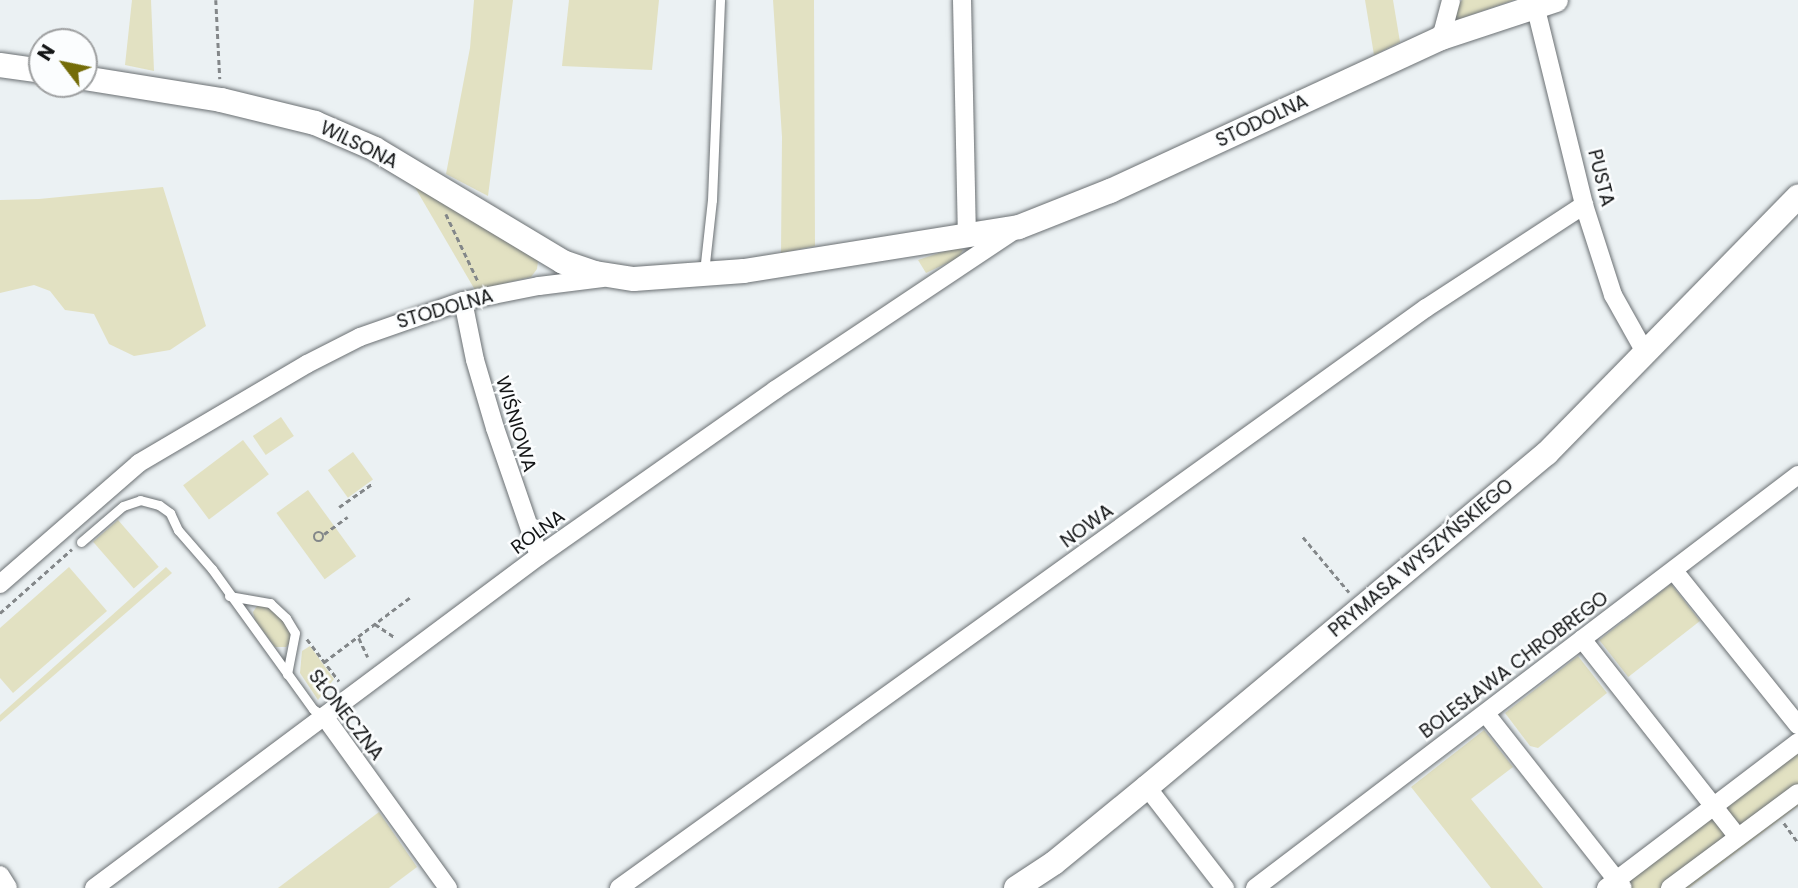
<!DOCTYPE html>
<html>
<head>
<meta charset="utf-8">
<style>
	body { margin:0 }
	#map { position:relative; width:1798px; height:888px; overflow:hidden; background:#ebf1f3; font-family:Poppins,sans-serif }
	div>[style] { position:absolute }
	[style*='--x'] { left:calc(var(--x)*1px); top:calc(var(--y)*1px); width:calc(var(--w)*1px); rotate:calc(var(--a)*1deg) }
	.green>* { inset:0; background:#e2e1c2; transform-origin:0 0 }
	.path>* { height:2.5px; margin-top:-1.25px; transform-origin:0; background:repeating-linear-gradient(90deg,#838789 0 5px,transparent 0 8.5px) }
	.path>.ring { margin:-1.25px; padding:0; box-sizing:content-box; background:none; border:2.5px solid #838789; border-radius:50% }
	.roads { filter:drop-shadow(0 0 2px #6b7073) drop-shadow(0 0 2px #6b7073) }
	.lane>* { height:9px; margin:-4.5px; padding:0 4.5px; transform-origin:4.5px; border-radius:4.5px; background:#fff }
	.street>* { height:18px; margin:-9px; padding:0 9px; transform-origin:9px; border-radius:9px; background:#fff }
	.secondary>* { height:24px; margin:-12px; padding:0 12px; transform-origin:12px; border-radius:12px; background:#fff }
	span { translate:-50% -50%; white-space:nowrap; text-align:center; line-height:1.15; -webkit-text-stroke:5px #fbfdfe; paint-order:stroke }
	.street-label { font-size:19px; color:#131516 }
	.north { position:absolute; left:28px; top:28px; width:70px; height:70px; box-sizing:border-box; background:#fbfdfe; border:2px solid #9ea0a1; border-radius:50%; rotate:302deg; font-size:19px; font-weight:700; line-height:28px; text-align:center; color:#131516 }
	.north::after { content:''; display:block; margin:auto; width:24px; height:32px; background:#746c08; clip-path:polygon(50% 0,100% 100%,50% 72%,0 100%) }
</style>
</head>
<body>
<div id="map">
	<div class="green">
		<div style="clip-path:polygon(132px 0,151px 0,154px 71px,125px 65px)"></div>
		<div style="clip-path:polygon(474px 0,513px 0,488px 196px,446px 174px,470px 48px)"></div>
		<div style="clip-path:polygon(569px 0,659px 0,652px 70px,562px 66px)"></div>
		<div style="clip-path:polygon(773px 0,814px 0,815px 246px,781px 253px,782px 137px)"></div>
		<div style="clip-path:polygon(1365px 0,1393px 0,1400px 42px,1374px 55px)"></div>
		<div style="clip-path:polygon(1462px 0,1514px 0,1456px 20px,1452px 13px)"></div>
		<div style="clip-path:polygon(413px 184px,538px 261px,537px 269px,531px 277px,475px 290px)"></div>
		<div style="clip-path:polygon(163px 187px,206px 326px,170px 350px,134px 356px,109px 344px,94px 314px,65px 310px,50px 291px,34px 285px,0 293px,0 200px,39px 199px)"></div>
		<div style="clip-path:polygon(957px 247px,963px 250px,958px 258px,926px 273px,918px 260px)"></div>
		<div style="left:281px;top:417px;width:23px;height:34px;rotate:56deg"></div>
		<div style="left:243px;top:440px;width:43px;height:75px;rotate:53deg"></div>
		<div style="left:353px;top:452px;width:34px;height:31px;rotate:54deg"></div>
		<div style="left:308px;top:490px;width:82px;height:39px;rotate:54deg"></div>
		<div style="left:118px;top:520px;width:62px;height:33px;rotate:49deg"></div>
		<div style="clip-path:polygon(69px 567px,107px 611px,13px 693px,0 678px,0 628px)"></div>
		<div style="clip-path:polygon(166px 567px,172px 573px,0 722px,0 715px)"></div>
		<div style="left:1671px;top:584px;width:47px;height:91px;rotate:52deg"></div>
		<div style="clip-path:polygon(265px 604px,278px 613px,290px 630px,290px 643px,286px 647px,275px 647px,255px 620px,253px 612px,257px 606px)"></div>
		<div style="clip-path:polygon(310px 646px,334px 679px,318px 700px,300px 673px,302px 651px)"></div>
		<div style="clip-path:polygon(1578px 656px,1607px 693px,1538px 748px,1530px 746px,1505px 713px)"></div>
		<div style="clip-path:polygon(1484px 730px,1513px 767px,1471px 799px,1543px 888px,1491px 888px,1411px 787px)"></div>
		<div style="clip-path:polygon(1798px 750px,1798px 806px,1689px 888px,1619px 888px)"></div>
		<div style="clip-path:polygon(379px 812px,417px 867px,389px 888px,278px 888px)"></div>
	</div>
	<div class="path">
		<div style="--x:216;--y:0;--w:79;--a:87.1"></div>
		<div style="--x:446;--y:214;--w:74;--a:64.5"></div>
		<div style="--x:339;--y:507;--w:40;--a:-34.9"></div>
		<div class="ring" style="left:314px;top:532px;width:7.5px;height:7.5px"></div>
		<div style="--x:324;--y:534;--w:29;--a:-36"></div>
		<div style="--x:1303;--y:537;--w:72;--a:50.1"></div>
		<div style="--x:0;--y:613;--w:96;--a:-41.6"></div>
		<div style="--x:375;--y:624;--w:23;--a:34"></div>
		<div style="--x:359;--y:638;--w:21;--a:65"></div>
		<div style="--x:307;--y:639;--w:53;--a:52.7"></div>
		<div style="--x:324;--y:662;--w:110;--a:-36.9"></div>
		<div style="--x:1784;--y:823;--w:24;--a:54"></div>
	</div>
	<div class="roads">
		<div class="lane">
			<div style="--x:704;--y:272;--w:72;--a:-83.7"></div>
			<div style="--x:712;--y:200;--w:200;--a:-87.7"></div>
			<div style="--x:81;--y:542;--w:55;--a:-40.6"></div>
			<div style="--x:123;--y:506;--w:18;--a:-19"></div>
			<div style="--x:140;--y:500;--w:20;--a:15"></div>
			<div style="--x:159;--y:505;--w:14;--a:36"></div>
			<div style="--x:170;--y:513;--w:19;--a:65"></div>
			<div style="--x:178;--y:530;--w:52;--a:48.9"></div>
			<div style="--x:212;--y:569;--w:173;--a:54.2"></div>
			<div style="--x:313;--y:709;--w:13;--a:32"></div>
			<div style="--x:229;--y:596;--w:42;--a:9.7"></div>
			<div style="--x:270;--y:603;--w:22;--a:43"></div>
			<div style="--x:286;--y:618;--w:17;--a:59"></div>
			<div style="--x:295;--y:633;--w:42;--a:101"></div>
		</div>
		<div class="street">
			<div style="--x:962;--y:0;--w:234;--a:88.8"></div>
			<div style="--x:1535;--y:5;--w:206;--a:76.2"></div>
			<div style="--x:1584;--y:205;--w:95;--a:72.1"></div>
			<div style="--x:1613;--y:295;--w:68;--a:60.8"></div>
			<div style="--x:1441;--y:38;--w:39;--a:-75"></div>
			<div style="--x:463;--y:301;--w:60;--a:78.5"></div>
			<div style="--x:475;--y:360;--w:71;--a:73.6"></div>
			<div style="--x:495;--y:428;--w:135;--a:71"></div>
			<div style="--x:1674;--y:571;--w:198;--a:51.2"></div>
			<div style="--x:0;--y:584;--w:184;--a:-41"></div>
			<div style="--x:139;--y:463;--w:195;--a:-30.5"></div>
			<div style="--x:307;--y:364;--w:59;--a:-27"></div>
			<div style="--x:360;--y:337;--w:109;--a:-19.3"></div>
			<div style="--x:463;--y:301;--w:77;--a:-11.2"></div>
			<div style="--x:539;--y:286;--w:64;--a:-7.1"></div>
			<div style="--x:1582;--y:639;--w:251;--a:51.8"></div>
			<div style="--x:1486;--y:714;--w:221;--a:51.8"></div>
			<div style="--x:324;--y:716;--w:212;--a:54.2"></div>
			<div style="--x:1147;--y:787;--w:128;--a:52.3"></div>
			<div style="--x:0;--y:875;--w:15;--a:58"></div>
			<div style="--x:94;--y:888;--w:555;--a:-36.73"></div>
			<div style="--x:539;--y:556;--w:289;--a:-35.1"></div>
			<div style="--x:775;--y:390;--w:286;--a:-33.7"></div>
			<div style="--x:619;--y:888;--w:994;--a:-35.71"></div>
			<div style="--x:1426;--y:308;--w:189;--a:-33.1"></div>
			<div style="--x:1255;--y:888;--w:682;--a:-37.26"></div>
			<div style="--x:1606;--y:888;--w:241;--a:-37.2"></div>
			<div style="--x:1670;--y:888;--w:159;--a:-36.6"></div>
		</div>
		<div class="secondary">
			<div style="--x:0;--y:65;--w:42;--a:8.1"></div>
			<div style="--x:84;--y:78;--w:139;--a:9.1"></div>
			<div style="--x:221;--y:100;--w:97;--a:13.7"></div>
			<div style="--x:315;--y:123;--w:65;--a:23.4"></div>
			<div style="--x:375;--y:149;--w:219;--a:31"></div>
			<div style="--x:563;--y:262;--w:34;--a:19"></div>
			<div style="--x:595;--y:273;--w:39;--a:9"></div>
			<div style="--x:634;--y:279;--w:110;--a:-4.2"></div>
			<div style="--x:744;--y:271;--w:278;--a:-9.1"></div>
			<div style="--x:1019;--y:227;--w:98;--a:-21.6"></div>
			<div style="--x:1110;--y:191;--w:365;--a:-24.8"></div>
			<div style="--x:1441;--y:38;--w:121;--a:-18.3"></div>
			<div style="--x:1016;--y:888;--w:45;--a:-33.3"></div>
			<div style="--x:1054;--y:863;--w:120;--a:-39.3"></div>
			<div style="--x:1147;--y:787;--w:521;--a:-39.86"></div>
			<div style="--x:1547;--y:453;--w:359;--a:-45.6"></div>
		</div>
	</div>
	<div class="street-label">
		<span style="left:1262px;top:121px;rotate:-25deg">STODOLNA</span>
		<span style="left:359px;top:145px;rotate:26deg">WILSONA</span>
		<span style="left:1601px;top:178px;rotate:76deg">PUSTA</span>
		<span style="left:445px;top:309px;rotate:-16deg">STODOLNA</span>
		<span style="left:516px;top:424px;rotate:73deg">WIŚNIOWA</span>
		<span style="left:1087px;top:526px;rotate:-36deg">NOWA</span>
		<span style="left:538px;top:532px;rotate:-36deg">ROLNA</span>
		<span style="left:1421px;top:558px;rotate:-40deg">PRYMASA WYSZYŃSKIEGO</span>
		<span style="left:1514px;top:665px;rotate:-37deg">BOLESŁAWA CHROBREGO</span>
		<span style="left:346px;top:715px;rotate:52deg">SŁONECZNA</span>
	</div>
	<div class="north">N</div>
</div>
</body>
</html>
